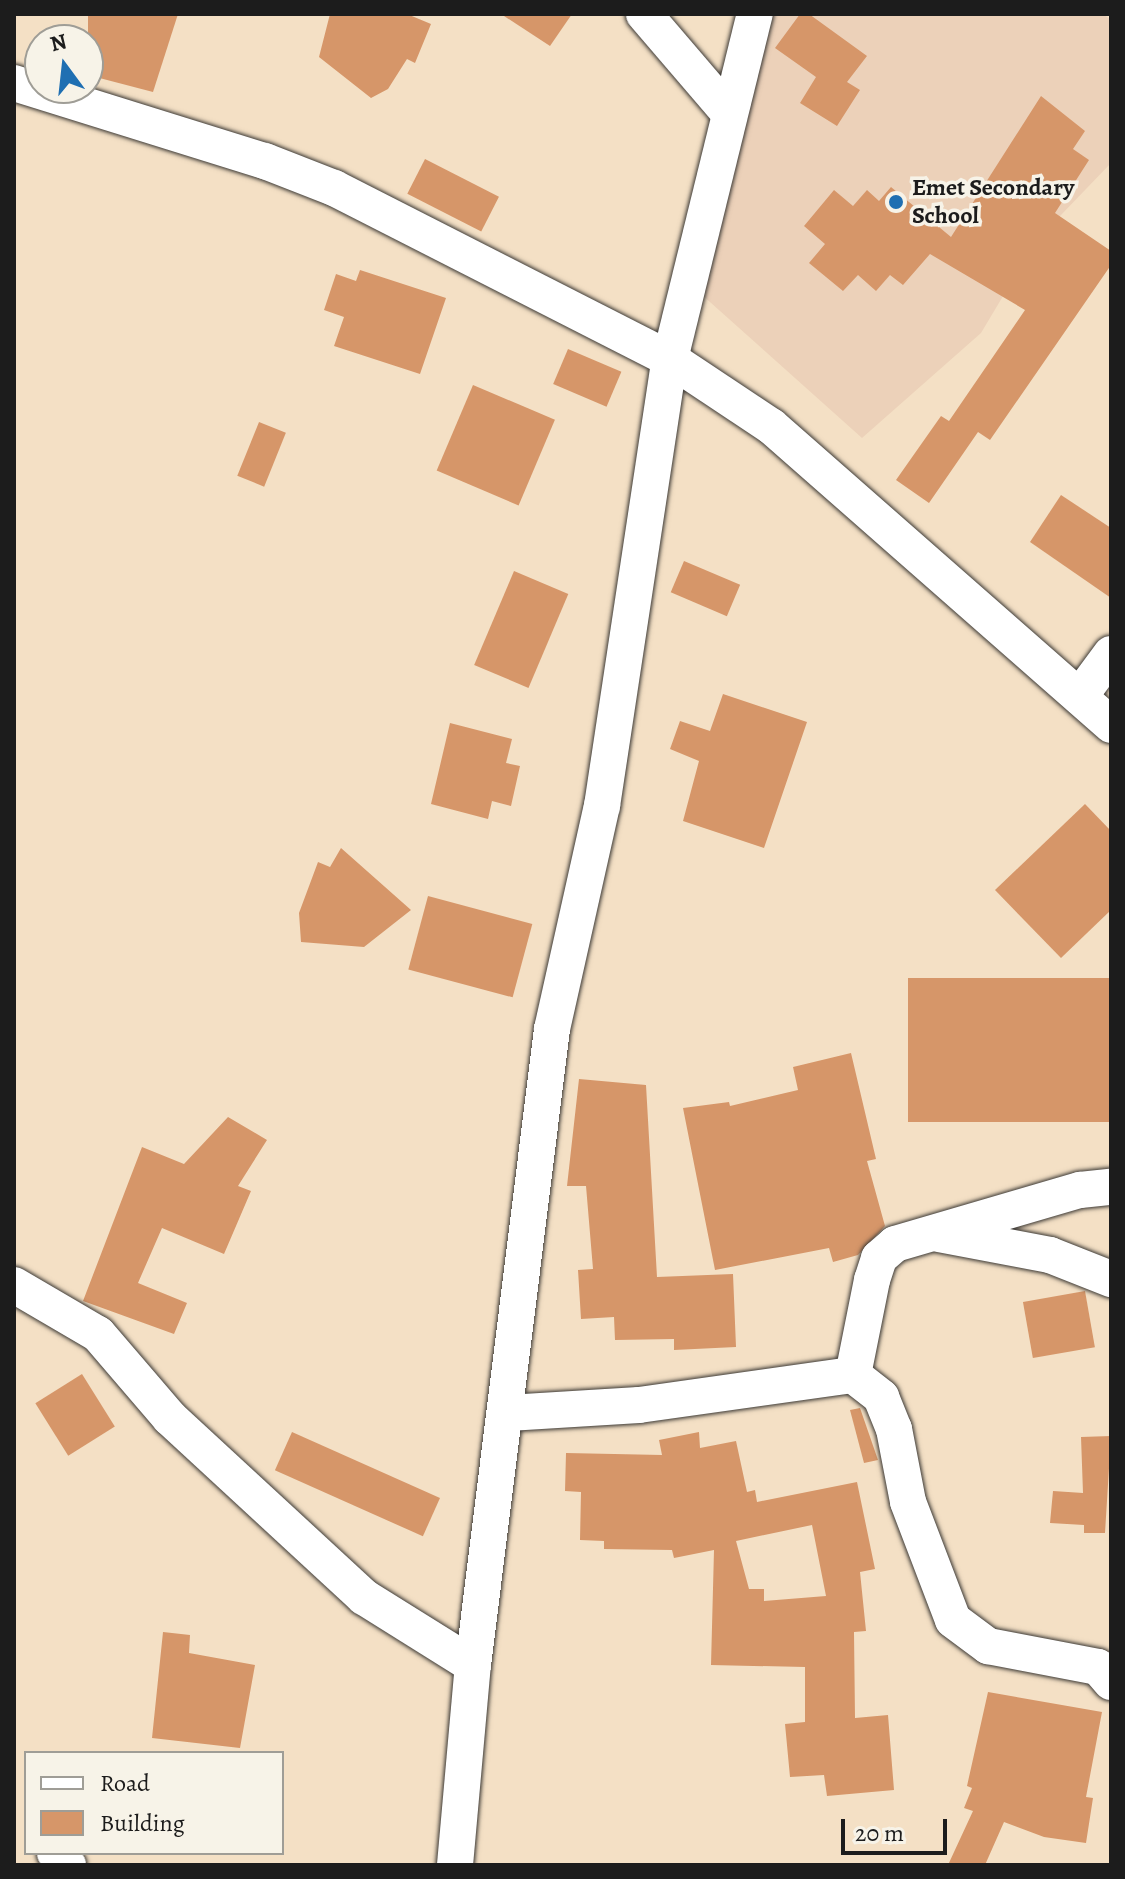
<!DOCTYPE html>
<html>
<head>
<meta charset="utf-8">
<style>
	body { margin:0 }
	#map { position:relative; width:1125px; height:1879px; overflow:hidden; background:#f4e0c5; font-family:Alegreya,serif }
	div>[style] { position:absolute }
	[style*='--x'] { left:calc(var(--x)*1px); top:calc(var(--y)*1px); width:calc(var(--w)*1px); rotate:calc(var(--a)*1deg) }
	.built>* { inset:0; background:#ecd1b9 }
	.building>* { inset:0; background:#d69669; transform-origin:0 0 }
	.roads { filter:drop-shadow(0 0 2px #3c3935) drop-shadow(0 0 2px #3c3935) }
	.minor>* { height:36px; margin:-18px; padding:0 18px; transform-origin:18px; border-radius:18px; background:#fff }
	.dots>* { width:22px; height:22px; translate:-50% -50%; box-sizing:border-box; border:4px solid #f7f3e8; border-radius:50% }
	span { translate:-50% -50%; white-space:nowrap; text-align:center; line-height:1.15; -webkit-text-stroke:7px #f7f3e8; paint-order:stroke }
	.poi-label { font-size:24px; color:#1c1c1c; font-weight:700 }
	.left { translate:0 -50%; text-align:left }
	.frame { position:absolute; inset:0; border:16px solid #1c1c1c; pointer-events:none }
	.legend { position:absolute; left:24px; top:1751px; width:260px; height:104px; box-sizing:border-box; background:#f7f3e8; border:2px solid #9f9d96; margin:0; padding:10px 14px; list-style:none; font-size:24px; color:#1c1c1c }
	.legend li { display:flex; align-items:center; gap:16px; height:40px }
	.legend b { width:40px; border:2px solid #9f9d96 }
	.north { position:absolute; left:24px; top:24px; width:80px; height:80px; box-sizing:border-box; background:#f7f3e8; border:2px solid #9f9d96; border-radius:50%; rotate:345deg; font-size:22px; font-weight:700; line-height:32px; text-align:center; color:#1c1c1c }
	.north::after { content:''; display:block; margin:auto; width:28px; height:36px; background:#1f6fb2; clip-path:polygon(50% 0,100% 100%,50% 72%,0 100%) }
	.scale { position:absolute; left:841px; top:1819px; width:106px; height:36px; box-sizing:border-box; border:4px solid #1c1c1c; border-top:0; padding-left:10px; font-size:24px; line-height:28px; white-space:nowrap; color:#1c1c1c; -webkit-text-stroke:6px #f7f3e8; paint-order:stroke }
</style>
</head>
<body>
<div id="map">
	<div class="built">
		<div style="clip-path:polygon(765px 14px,1103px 14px,1111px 20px,1111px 163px,1036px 241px,981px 333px,862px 438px,701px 294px)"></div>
	</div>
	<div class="building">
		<div style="clip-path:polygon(88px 14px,178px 14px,153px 92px,88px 75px)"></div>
		<div style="clip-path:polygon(330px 14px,407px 14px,431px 24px,415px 63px,407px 59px,388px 89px,371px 98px,319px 57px)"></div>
		<div style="clip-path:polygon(501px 14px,572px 14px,550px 46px)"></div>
		<div style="clip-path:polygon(800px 14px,809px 14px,867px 56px,847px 82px,860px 90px,837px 126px,800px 103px,816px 77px,775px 48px)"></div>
		<div style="clip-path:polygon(1041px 96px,1085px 131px,1073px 149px,1089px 160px,1055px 213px,1111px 251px,1111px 265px,990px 440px,978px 432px,929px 503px,896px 480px,941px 416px,949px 421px,1025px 310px,930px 254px,903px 285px,890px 275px,876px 291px,858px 275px,843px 291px,809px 263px,825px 244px,804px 226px,834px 190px,853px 206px,867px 190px,879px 201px,891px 187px,951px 237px)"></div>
		<div style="left:425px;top:159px;width:83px;height:39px;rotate:27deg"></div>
		<div style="clip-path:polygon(360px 270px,446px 298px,420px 374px,334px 346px,344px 317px,324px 310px,336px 274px,356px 281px)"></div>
		<div style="left:568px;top:349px;width:58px;height:38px;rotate:23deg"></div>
		<div style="left:473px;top:385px;width:89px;height:93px;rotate:23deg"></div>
		<div style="left:259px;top:422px;width:29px;height:58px;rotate:22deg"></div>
		<div style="clip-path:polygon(1061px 495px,1111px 528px,1111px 598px,1030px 542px)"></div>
		<div style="left:684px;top:561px;width:61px;height:34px;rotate:23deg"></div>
		<div style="left:514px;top:571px;width:59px;height:102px;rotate:23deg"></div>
		<div style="clip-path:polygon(723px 694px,807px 722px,764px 848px,683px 821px,699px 761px,670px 749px,680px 721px,710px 731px)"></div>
		<div style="clip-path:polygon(450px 723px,512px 739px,506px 763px,520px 766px,511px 806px,492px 801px,488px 819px,431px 804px)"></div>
		<div style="clip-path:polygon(1085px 804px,1111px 831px,1111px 910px,1061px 958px,995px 890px)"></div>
		<div style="clip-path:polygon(341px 848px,411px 910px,364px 947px,301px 942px,299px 913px,318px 862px,330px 867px)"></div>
		<div style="left:428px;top:896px;width:108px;height:76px;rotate:15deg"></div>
		<div style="left:1111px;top:978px;width:144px;height:203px;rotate:90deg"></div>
		<div style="clip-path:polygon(851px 1053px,876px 1159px,867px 1161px,885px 1226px,858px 1255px,833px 1262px,829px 1248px,715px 1270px,683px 1108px,729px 1102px,730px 1106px,798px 1090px,793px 1067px)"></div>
		<div style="clip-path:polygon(579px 1079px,646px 1085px,657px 1277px,733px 1274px,736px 1347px,674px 1350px,674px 1339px,615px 1340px,614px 1317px,581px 1319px,578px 1270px,593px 1269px,586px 1186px,567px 1186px)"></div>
		<div style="clip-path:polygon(228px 1117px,267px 1140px,238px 1186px,251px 1191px,224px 1254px,162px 1228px,138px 1283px,187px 1303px,174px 1334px,83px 1301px,142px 1147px,184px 1164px)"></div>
		<div style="left:1085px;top:1291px;width:57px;height:63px;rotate:80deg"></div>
		<div style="left:82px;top:1374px;width:62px;height:55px;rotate:58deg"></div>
		<div style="clip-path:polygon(860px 1408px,878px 1460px,864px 1463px,850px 1410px)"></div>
		<div style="left:292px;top:1432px;width:162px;height:42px;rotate:24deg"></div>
		<div style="clip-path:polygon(evenodd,699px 1432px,700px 1448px,736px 1441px,747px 1492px,755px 1490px,757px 1502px,857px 1482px,875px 1569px,860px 1572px,866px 1631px,854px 1632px,855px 1718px,888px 1715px,894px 1790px,827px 1796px,824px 1775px,790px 1777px,785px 1724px,805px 1722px,805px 1667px,711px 1665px,714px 1550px,674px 1558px,672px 1550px,604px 1549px,604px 1541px,580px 1540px,581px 1492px,565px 1491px,566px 1453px,662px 1455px,659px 1440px,699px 1432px,812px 1525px,826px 1596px,764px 1601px,764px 1589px,749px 1589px,736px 1541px,812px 1525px)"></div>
		<div style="clip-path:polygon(1111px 1436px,1105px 1533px,1084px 1533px,1084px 1525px,1050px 1523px,1053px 1491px,1083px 1493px,1081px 1437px)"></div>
		<div style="clip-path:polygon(163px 1632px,190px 1635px,189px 1653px,255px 1665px,240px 1748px,152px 1738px)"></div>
		<div style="clip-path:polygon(988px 1692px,1102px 1712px,1086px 1797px,1093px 1798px,1086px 1843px,1044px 1837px,1004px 1822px,985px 1865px,948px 1865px,973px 1811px,964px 1808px,972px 1788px,967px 1786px)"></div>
	</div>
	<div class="roads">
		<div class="minor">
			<div style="--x:644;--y:14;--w:129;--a:49.4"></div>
			<div style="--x:14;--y:83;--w:263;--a:17.3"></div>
			<div style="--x:265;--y:161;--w:74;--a:21.4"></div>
			<div style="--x:334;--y:188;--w:377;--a:27"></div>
			<div style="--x:670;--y:359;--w:121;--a:33.6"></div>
			<div style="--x:771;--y:426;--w:453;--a:41.3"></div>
			<div style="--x:1080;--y:696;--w:52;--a:-53.6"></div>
			<div style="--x:939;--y:1234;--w:113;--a:10.7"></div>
			<div style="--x:1050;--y:1255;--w:66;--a:21.5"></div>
			<div style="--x:14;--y:1285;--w:97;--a:30.3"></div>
			<div style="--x:98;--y:1334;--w:111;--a:49.4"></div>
			<div style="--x:170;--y:1418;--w:264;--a:42.7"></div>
			<div style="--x:364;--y:1597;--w:128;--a:32"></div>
			<div style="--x:853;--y:1375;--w:97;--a:-78.7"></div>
			<div style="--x:872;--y:1280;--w:23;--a:-72"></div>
			<div style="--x:879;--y:1258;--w:21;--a:-41"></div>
			<div style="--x:895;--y:1244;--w:193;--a:-16.3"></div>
			<div style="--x:1080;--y:1190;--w:31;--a:-6"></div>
			<div style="--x:508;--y:1413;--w:131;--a:-3.5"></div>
			<div style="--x:639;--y:1405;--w:216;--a:-8"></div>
			<div style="--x:853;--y:1375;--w:36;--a:38"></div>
			<div style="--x:881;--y:1397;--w:35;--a:68"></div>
			<div style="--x:894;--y:1429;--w:74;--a:79.1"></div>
			<div style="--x:908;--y:1502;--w:126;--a:69.1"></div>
			<div style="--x:953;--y:1620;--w:44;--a:36.6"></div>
			<div style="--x:988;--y:1646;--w:112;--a:10.8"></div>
			<div style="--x:1098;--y:1667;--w:20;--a:49"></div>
			<div style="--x:55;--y:1853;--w:18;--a:43"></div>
			<div style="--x:455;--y:1865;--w:201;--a:-84.9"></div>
			<div style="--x:473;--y:1665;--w:641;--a:-82.92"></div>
			<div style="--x:552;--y:1029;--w:229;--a:-77.4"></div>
			<div style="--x:602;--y:806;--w:452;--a:-81.4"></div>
			<div style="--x:670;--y:359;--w:355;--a:-76.2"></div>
		</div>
	</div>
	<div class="dots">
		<div style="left:896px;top:202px;background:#1f6fb2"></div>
	</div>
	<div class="poi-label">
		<span class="left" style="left:912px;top:202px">Emet Secondary<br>School</span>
	</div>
	<div class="frame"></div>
	<ul class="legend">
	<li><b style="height:10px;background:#fff"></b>Road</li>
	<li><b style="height:22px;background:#d69669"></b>Building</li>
	</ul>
	<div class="north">N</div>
	<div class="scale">20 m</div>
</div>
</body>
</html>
